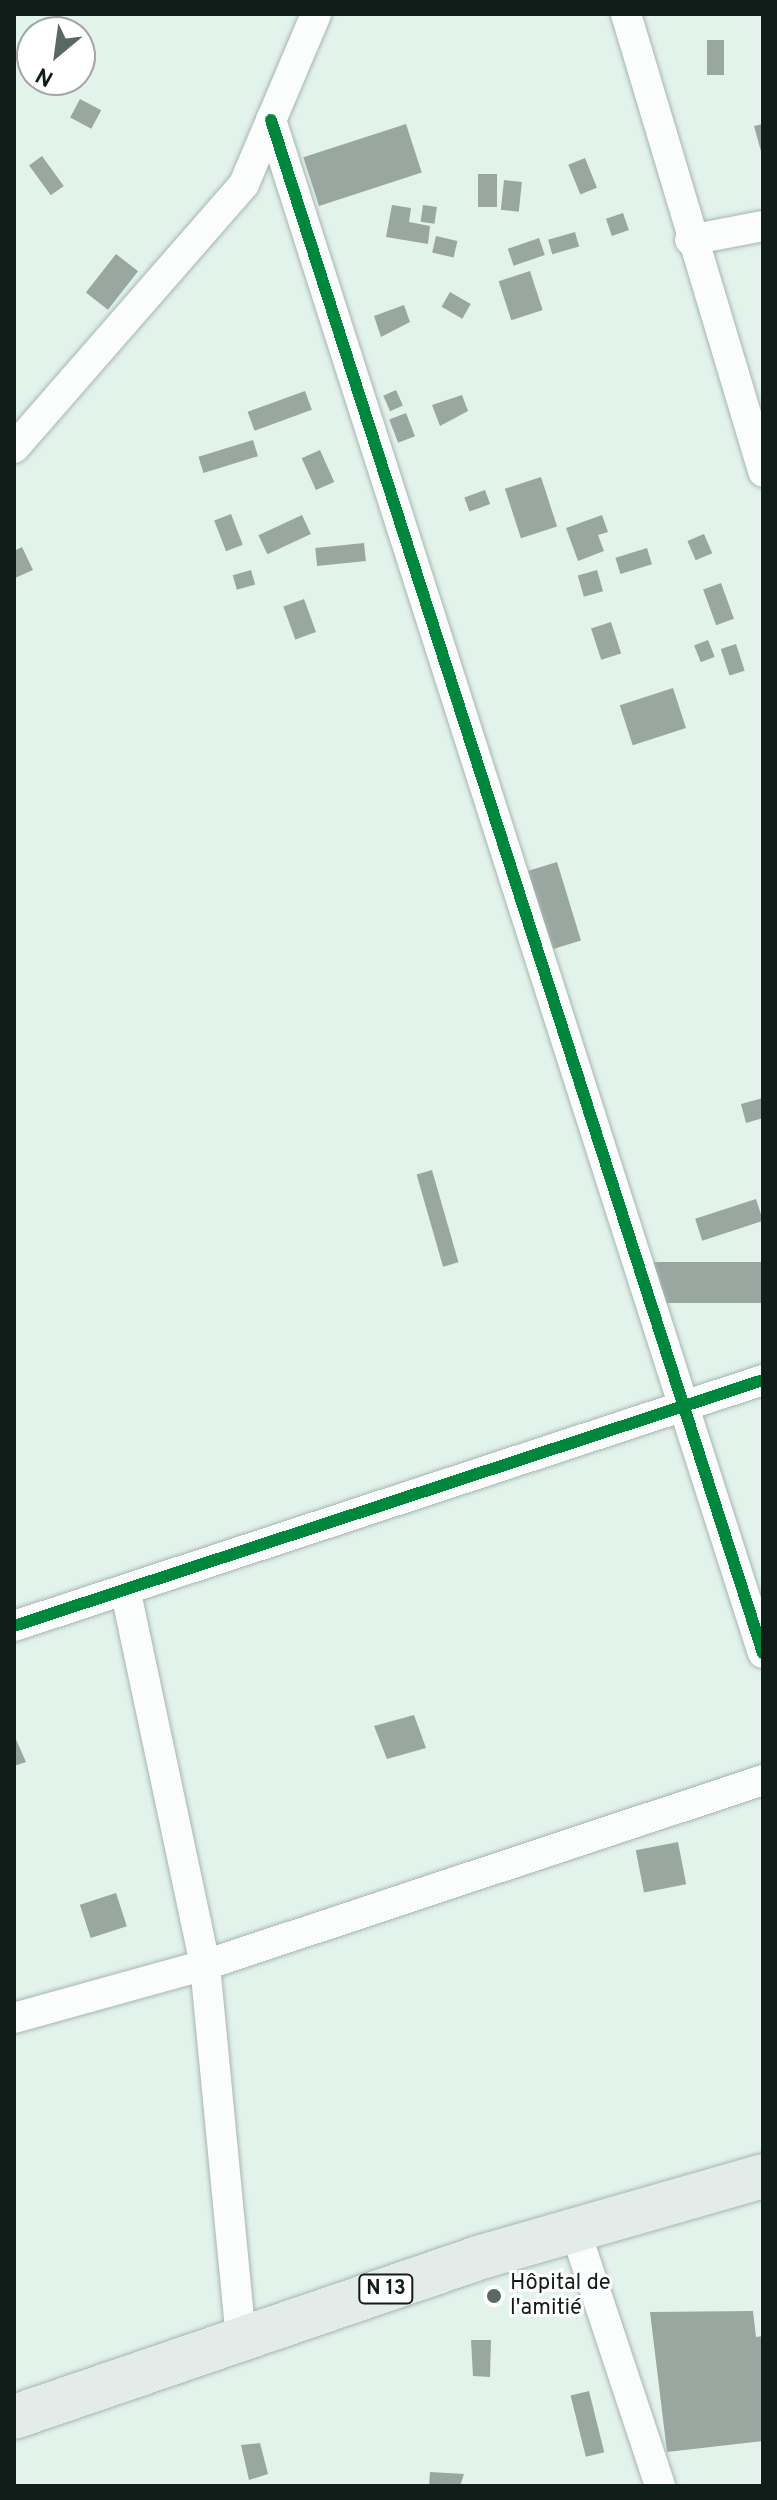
<!DOCTYPE html>
<html>
<head>
<meta charset="utf-8">
<style>
	body { margin:0 }
	#map { position:relative; width:777px; height:2500px; overflow:hidden; background:#e2f3ec; font-family:Overpass,sans-serif }
	div>[style] { position:absolute }
	[style*='--x'] { left:calc(var(--x)*1px); top:calc(var(--y)*1px); width:calc(var(--w)*1px); rotate:calc(var(--a)*1deg) }
	.building>* { inset:0; background:#99a7a1; transform-origin:0 0 }
	.roads { filter:drop-shadow(0 0 2px #a8b5b0) drop-shadow(0 0 2px #a8b5b0) }
	.minor>* { height:30px; margin:-15px; padding:0 15px; transform-origin:15px; border-radius:15px; background:#fbfdfc }
	.primary>* { height:44px; margin:-22px; padding:0 22px; transform-origin:22px; border-radius:22px; background:#e3ece9 }
	.cycleway>* { height:12px; margin:-6px; padding:0 6px; transform-origin:6px; border-radius:6px; background:#00873e }
	.dots>* { width:22px; height:22px; translate:-50% -50%; box-sizing:border-box; border:4px solid #fff; border-radius:50% }
	span { translate:-50% -50%; white-space:nowrap; text-align:center; line-height:1.15; -webkit-text-stroke:6px #fff; paint-order:stroke }
	.shield-label span { padding:2px 6px; background:#fff; border:2px solid; border-radius:6px; -webkit-text-stroke-width:0 }
	.shield-label { font-size:20px; color:#111d18; font-weight:700 }
	.poi-label { font-size:22px; color:#111d18 }
	.left { translate:0 -50%; text-align:left }
	.frame { position:absolute; inset:0; border:16px solid #111d18; pointer-events:none }
	.north { position:absolute; left:16px; top:16px; width:80px; height:80px; box-sizing:border-box; background:#fff; border:2px solid #a0a5a3; border-radius:50%; rotate:209deg; font-size:22px; font-weight:700; line-height:32px; text-align:center; color:#111d18 }
	.north::after { content:''; display:block; margin:auto; width:28px; height:36px; background:#5a6862; clip-path:polygon(50% 0,100% 100%,50% 72%,0 100%) }
</style>
</head>
<body>
<div id="map">
	<div class="building">
		<div style="left:707px;top:40px;width:17px;height:35px"></div>
		<div style="left:80px;top:99px;width:24px;height:21px;rotate:28deg"></div>
		<div style="left:406px;top:124px;width:51px;height:108px;rotate:72deg"></div>
		<div style="clip-path:polygon(763px 124px,763px 155px,762px 155px,754px 126px)"></div>
		<div style="left:42px;top:156px;width:37px;height:16px;rotate:54deg"></div>
		<div style="left:585px;top:158px;width:32px;height:18px;rotate:68deg"></div>
		<div style="left:478px;top:174px;width:19px;height:33px"></div>
		<div style="left:504px;top:180px;width:18px;height:30px;rotate:6deg"></div>
		<div style="clip-path:polygon(392px 205px,411px 208px,409px 222px,430px 226px,428px 244px,386px 237px)"></div>
		<div style="left:423px;top:205px;width:14px;height:17px;rotate:8deg"></div>
		<div style="left:623px;top:213px;width:18px;height:18px;rotate:71deg"></div>
		<div style="left:575px;top:232px;width:15px;height:28px;rotate:74deg"></div>
		<div style="left:436px;top:236px;width:22px;height:17px;rotate:13deg"></div>
		<div style="left:539px;top:238px;width:18px;height:33px;rotate:71deg"></div>
		<div style="left:116px;top:254px;width:28px;height:49px;rotate:38deg"></div>
		<div style="left:530px;top:271px;width:41px;height:33px;rotate:72deg"></div>
		<div style="left:450px;top:292px;width:24px;height:17px;rotate:30deg"></div>
		<div style="clip-path:polygon(404px 305px,410px 322px,381px 337px,374px 316px)"></div>
		<div style="left:396px;top:390px;width:17px;height:14px;rotate:66deg"></div>
		<div style="left:305px;top:391px;width:20px;height:61px;rotate:70deg"></div>
		<div style="clip-path:polygon(462px 395px,468px 411px,440px 426px,432px 405px)"></div>
		<div style="left:406px;top:413px;width:25px;height:18px;rotate:69deg"></div>
		<div style="left:253px;top:440px;width:17px;height:57px;rotate:73deg"></div>
		<div style="left:320px;top:450px;width:35px;height:20px;rotate:66deg"></div>
		<div style="left:541px;top:477px;width:52px;height:38px;rotate:72deg"></div>
		<div style="left:485px;top:490px;width:15px;height:22px;rotate:70deg"></div>
		<div style="left:231px;top:514px;width:33px;height:18px;rotate:69deg"></div>
		<div style="left:302px;top:515px;width:21px;height:48px;rotate:65deg"></div>
		<div style="clip-path:polygon(602px 515px,608px 532px,598px 535px,604px 551px,578px 561px,566px 528px)"></div>
		<div style="left:704px;top:534px;width:21px;height:18px;rotate:67deg"></div>
		<div style="left:364px;top:543px;width:18px;height:49px;rotate:84deg"></div>
		<div style="clip-path:polygon(22px 547px,33px 570px,15px 578px,14px 551px)"></div>
		<div style="left:647px;top:548px;width:17px;height:33px;rotate:73deg"></div>
		<div style="left:251px;top:570px;width:15px;height:19px;rotate:74deg"></div>
		<div style="left:597px;top:570px;width:22px;height:20px;rotate:74deg"></div>
		<div style="left:721px;top:583px;width:38px;height:19px;rotate:70deg"></div>
		<div style="left:304px;top:599px;width:35px;height:22px;rotate:70deg"></div>
		<div style="left:611px;top:622px;width:33px;height:21px;rotate:72deg"></div>
		<div style="left:708px;top:640px;width:18px;height:15px;rotate:68deg"></div>
		<div style="left:736px;top:644px;width:28px;height:16px;rotate:72deg"></div>
		<div style="left:673px;top:688px;width:42px;height:56px;rotate:72deg"></div>
		<div style="left:557px;top:862px;width:82px;height:35px;rotate:73deg"></div>
		<div style="clip-path:polygon(763px 1098px,763px 1118px,746px 1123px,741px 1104px)"></div>
		<div style="left:432px;top:1170px;width:96px;height:16px;rotate:74deg"></div>
		<div style="left:756px;top:1199px;width:23px;height:64px;rotate:72deg"></div>
		<div style="left:763px;top:1262px;width:41px;height:111px;rotate:90deg"></div>
		<div style="clip-path:polygon(414px 1715px,426px 1748px,387px 1759px,374px 1726px)"></div>
		<div style="clip-path:polygon(14px 1735px,26px 1762px,14px 1766px)"></div>
		<div style="left:678px;top:1842px;width:43px;height:43px;rotate:79deg"></div>
		<div style="left:116px;top:1893px;width:35px;height:38px;rotate:72deg"></div>
		<div style="clip-path:polygon(753px 2311px,756px 2337px,763px 2336px,763px 2441px,667px 2452px,650px 2312px)"></div>
		<div style="clip-path:polygon(471px 2340px,491px 2340px,490px 2377px,473px 2376px)"></div>
		<div style="left:589px;top:2391px;width:63px;height:19px;rotate:76deg"></div>
		<div style="clip-path:polygon(260px 2443px,268px 2474px,249px 2480px,241px 2445px)"></div>
		<div style="clip-path:polygon(430px 2472px,464px 2474px,460px 2486px,429px 2486px)"></div>
	</div>
	<div class="roads">
		<div class="minor">
			<div style="--x:626;--y:14;--w:478;--a:73.3"></div>
			<div style="--x:271;--y:120;--w:1610;--a:72.21"></div>
			<div style="--x:690;--y:240;--w:74;--a:-10.9"></div>
			<div style="--x:14;--y:448;--w:350;--a:-48.9"></div>
			<div style="--x:244;--y:184;--w:185;--a:-67"></div>
			<div style="--x:126;--y:1593;--w:380;--a:78"></div>
			<div style="--x:205;--y:1965;--w:375;--a:84.5"></div>
			<div style="--x:14;--y:1626;--w:788;--a:-18.18"></div>
			<div style="--x:14;--y:2018;--w:198;--a:-15.5"></div>
			<div style="--x:205;--y:1965;--w:588;--a:-18.34"></div>
			<div style="--x:575;--y:2230;--w:270;--a:71.6"></div>
		</div>
		<div class="primary">
			<div style="--x:14;--y:2417;--w:494;--a:-18.9"></div>
			<div style="--x:481;--y:2257;--w:293;--a:-16"></div>
		</div>
	</div>
	<div class="cycleway">
		<div style="--x:271;--y:120;--w:1610;--a:72.21"></div>
		<div style="--x:14;--y:1626;--w:788;--a:-18.18"></div>
	</div>
	<div class="dots">
		<div style="left:494px;top:2296px;background:#5a6862"></div>
	</div>
	<div class="shield-label">
		<span style="left:386px;top:2289px">N 13</span>
	</div>
	<div class="poi-label">
		<span class="left" style="left:510px;top:2296px">Hôpital de<br>l'amitié</span>
	</div>
	<div class="frame"></div>
	<div class="north">N</div>
</div>
</body>
</html>
